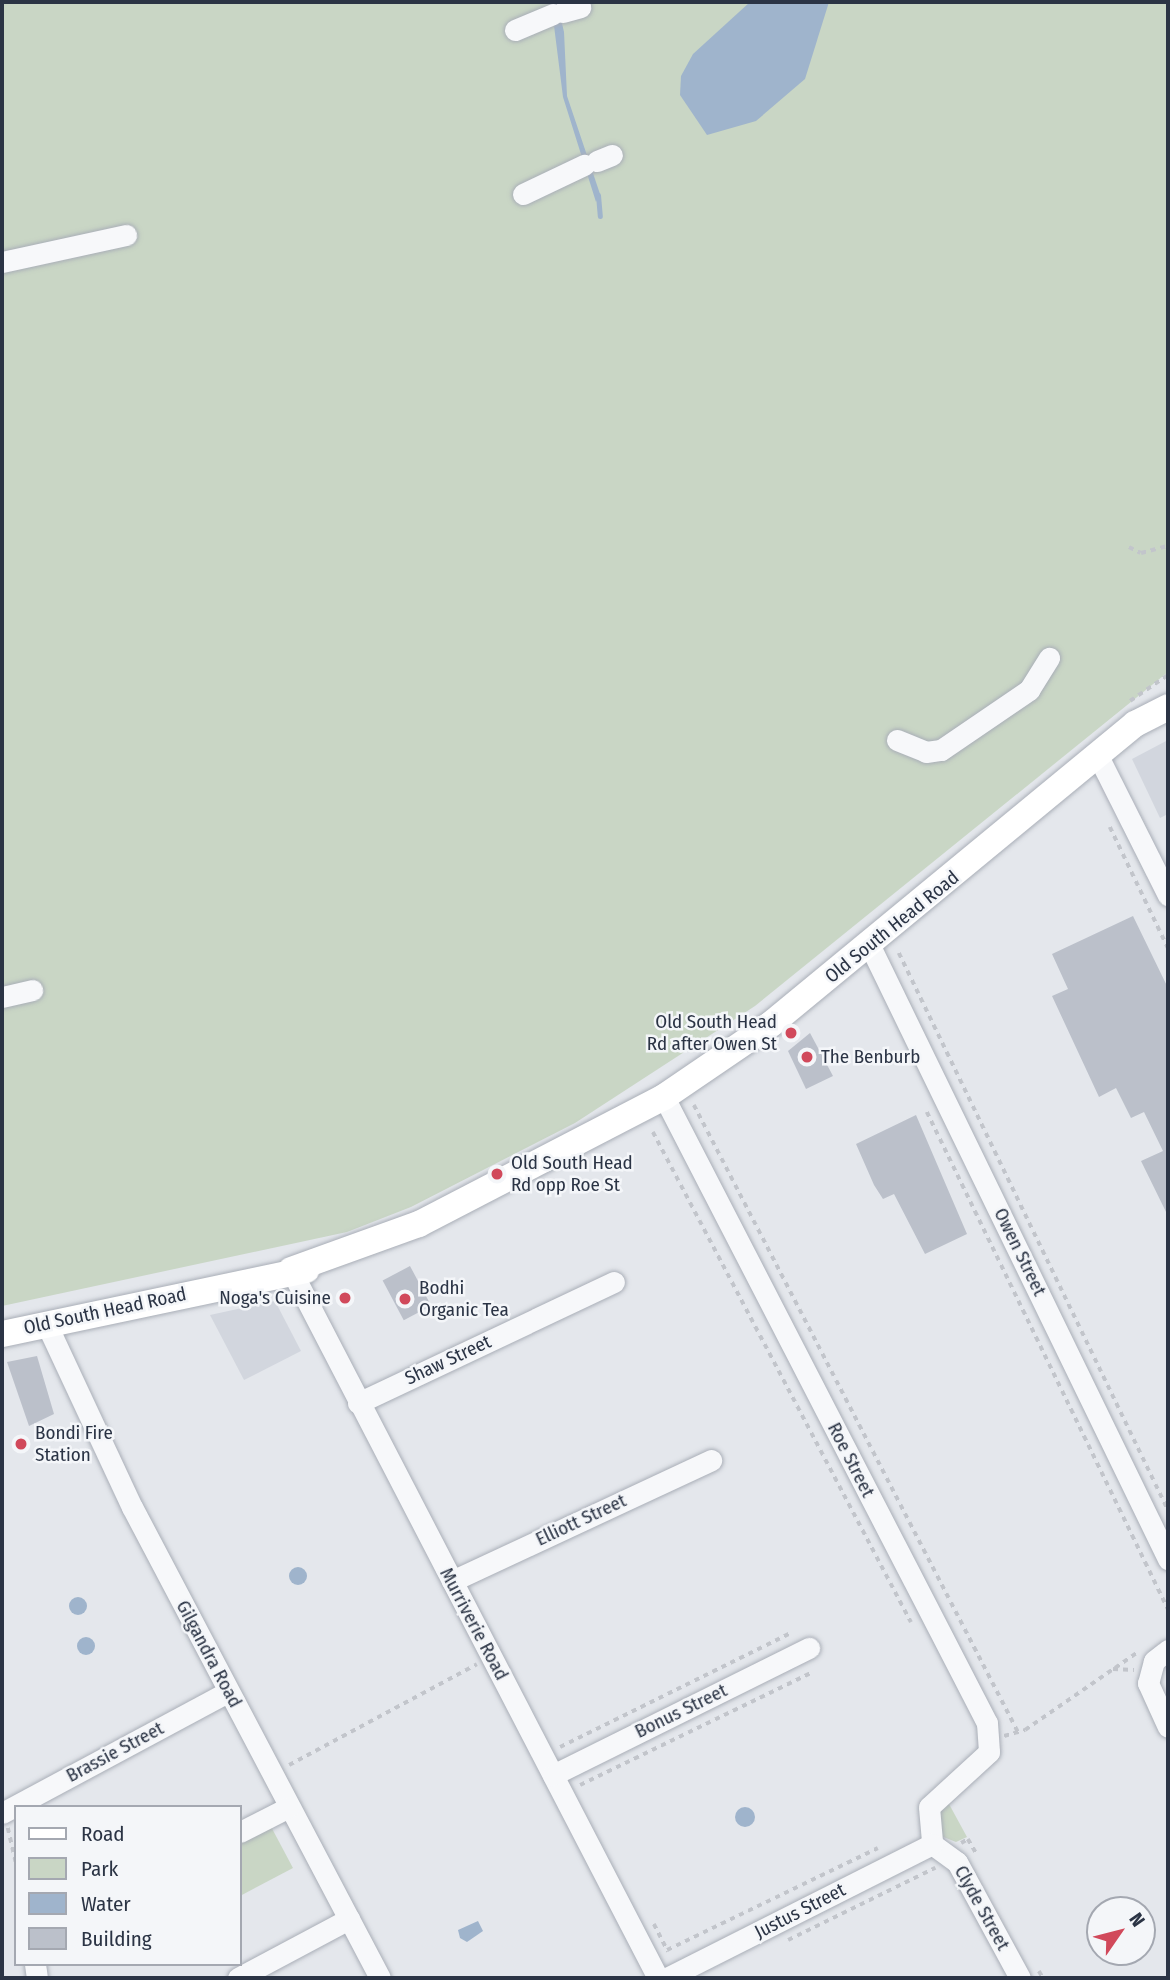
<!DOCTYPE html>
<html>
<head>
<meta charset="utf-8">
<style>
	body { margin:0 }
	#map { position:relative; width:1170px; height:1980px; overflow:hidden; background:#e4e7ec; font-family:"Fira Sans Condensed",sans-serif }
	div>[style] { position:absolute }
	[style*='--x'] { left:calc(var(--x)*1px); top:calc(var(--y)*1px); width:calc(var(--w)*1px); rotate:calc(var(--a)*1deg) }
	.built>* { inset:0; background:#d2d6de }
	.green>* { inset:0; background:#c9d6c5 }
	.water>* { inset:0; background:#9fb4cc }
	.round { border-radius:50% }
	.stream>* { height:5px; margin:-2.5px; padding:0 2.5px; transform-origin:2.5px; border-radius:2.5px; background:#9fb4cc }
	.building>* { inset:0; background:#bbc0ca; transform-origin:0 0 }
	.path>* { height:3.5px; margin-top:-1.75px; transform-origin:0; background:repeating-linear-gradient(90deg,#c2c5cb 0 5px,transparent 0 10px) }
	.roads { filter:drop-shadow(0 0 2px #a9aeb7) drop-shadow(0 0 2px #a9aeb7) }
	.minor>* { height:21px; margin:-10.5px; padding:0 10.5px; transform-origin:10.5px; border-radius:10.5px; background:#f7f8fa }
	.major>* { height:26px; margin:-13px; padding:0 13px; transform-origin:13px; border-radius:13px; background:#fff }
	.dots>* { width:19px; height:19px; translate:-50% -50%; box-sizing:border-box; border:4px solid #f4f6f9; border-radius:50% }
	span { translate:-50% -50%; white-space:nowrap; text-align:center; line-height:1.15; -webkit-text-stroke:5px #f4f6f9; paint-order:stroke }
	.street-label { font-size:19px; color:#2b3445 }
	.poi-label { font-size:19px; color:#2b3445 }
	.right { translate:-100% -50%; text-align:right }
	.left { translate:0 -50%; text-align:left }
	.frame { position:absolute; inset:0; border:4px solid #2b3445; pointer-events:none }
	.legend { position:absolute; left:14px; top:1805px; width:228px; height:161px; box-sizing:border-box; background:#f4f6f9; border:2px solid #a4a8b1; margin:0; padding:9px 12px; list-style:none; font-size:21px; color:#2b3445 }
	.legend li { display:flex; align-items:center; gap:14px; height:35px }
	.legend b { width:35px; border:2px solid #a4a8b1 }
	.north { position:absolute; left:1086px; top:1896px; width:70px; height:70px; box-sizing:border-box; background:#f4f6f9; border:2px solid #a4a8b1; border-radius:50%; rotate:55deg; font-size:19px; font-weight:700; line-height:28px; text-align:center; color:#2b3445 }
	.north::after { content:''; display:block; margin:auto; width:24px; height:32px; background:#d1495b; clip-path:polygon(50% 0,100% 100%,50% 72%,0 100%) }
</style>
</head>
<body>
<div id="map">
	<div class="built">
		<div style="clip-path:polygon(1168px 740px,1168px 814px,1160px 818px,1132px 759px)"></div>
		<div style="clip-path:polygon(275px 1301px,301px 1351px,244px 1380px,210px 1315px)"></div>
	</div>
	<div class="green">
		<div style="clip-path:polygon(2px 2px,1168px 2px,1168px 672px,755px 1006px,575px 1123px,411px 1207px,347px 1232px,2px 1306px)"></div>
		<div style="clip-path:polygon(943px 1793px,967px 1837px,956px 1842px,936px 1834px,931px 1810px)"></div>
		<div style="clip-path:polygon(268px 1821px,293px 1868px,240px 1896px,240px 1835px)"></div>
	</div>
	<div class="water">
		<div style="clip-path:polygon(551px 2px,557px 2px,564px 32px,567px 96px,600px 194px,596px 202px,563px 97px)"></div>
		<div style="clip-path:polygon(750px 2px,829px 2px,805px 79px,756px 121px,707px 135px,680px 95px,681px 76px,693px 54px)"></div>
		<div class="round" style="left:289px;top:1567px;width:18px;height:18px"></div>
		<div class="round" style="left:69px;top:1597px;width:18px;height:18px"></div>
		<div class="round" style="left:77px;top:1637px;width:18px;height:18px"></div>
		<div class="round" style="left:735px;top:1807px;width:20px;height:20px"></div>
		<div style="clip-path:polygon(478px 1921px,483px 1931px,467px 1942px,460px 1938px,458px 1930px)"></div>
	</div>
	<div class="stream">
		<div style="--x:598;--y:195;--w:21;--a:85"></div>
	</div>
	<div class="building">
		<div style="clip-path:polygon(1133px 916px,1168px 988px,1168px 1216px,1141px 1161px,1163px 1151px,1144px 1112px,1131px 1118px,1116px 1088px,1099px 1097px,1052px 996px,1068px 989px,1052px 954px)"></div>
		<div style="clip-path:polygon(810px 1033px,833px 1076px,806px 1089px,788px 1051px)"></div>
		<div style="clip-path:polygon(916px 1115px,967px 1234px,925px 1254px,894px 1194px,883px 1199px,874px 1185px,856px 1144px)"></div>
		<div style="left:410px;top:1266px;width:45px;height:31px;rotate:62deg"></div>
		<div style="clip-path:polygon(37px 1356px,54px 1414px,29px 1426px,7px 1362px)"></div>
	</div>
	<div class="path">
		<div style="--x:1129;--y:547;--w:13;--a:27"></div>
		<div style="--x:1141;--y:553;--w:28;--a:-15"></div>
		<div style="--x:1130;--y:701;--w:46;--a:-34.4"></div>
		<div style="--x:1110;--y:827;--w:134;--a:64.4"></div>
		<div style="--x:899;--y:953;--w:619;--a:64.22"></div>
		<div style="--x:694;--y:1105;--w:706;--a:62.67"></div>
		<div style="--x:927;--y:1112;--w:552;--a:64.13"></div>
		<div style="--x:653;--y:1132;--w:554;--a:62.23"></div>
		<div style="--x:1115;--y:1668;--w:28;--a:-35"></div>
		<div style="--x:1004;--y:1736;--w:22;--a:-16"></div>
		<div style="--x:1025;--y:1730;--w:107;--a:-34.7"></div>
		<div style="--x:1113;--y:1669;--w:21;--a:3"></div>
		<div style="--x:560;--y:1747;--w:258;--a:-26.3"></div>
		<div style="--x:289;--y:1765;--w:213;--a:-28.2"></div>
		<div style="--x:580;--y:1785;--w:259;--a:-25.9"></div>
		<div style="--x:8;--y:1828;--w:37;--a:77"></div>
		<div style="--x:961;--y:1843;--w:8;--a:-30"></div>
		<div style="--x:968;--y:1839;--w:16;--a:60"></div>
		<div style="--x:654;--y:1924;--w:31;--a:63"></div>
		<div style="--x:788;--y:1940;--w:164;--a:-26.1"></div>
		<div style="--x:667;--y:1950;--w:234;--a:-25.8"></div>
		<div style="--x:1039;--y:1971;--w:8;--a:60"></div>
	</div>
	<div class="roads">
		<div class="minor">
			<div style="--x:563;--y:12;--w:18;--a:-16"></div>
			<div style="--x:515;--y:30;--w:41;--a:-22.8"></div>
			<div style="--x:597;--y:161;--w:16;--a:-22"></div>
			<div style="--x:523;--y:194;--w:68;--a:-25.4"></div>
			<div style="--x:2;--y:262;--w:127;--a:-12.3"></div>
			<div style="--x:897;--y:740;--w:31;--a:22"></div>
			<div style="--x:926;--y:752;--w:15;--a:-8"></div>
			<div style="--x:941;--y:750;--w:107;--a:-34.3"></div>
			<div style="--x:1029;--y:690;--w:38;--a:-58"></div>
			<div style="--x:1098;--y:756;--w:156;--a:63.3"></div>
			<div style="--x:870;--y:946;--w:682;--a:64.07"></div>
			<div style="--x:2;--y:997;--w:31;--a:-13"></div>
			<div style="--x:664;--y:1097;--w:704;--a:62.71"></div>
			<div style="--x:987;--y:1723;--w:29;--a:86"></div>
			<div style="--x:989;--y:1752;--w:81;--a:137.5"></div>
			<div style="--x:929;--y:1807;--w:37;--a:85"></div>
			<div style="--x:291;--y:1270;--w:797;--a:62.6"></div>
			<div style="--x:47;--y:1325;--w:201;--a:65"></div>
			<div style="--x:132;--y:1507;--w:532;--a:62.23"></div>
			<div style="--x:358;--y:1403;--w:283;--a:-25.3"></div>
			<div style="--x:452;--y:1581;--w:286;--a:-25"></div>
			<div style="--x:1168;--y:1650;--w:18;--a:142"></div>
			<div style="--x:1154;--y:1661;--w:23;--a:105"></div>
			<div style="--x:1148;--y:1683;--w:48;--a:65.6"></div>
			<div style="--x:553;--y:1775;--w:286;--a:-26.4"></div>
			<div style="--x:2;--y:1813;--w:256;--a:-28.2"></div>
			<div style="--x:240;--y:1832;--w:55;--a:-27"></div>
			<div style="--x:932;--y:1844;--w:31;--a:36"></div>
			<div style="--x:957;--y:1862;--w:132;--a:61.5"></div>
			<div style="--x:35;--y:1964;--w:14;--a:82"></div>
			<div style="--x:238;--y:1978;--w:126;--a:-28"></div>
			<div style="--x:667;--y:1978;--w:297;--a:-26.8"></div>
		</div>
		<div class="major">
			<div style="--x:291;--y:1270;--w:136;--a:-19.8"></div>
			<div style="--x:419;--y:1224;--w:276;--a:-27.4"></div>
			<div style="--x:664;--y:1097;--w:130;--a:-34.3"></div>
			<div style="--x:771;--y:1024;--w:472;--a:-39.5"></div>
			<div style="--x:1135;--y:724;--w:37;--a:-27"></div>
			<div style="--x:2;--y:1334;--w:311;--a:-11.9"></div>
		</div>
	</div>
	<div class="dots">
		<div style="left:791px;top:1033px;background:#d1495b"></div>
		<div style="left:807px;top:1057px;background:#d1495b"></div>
		<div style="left:497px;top:1174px;background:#d1495b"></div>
		<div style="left:345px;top:1298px;background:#d1495b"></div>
		<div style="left:405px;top:1299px;background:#d1495b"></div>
		<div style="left:21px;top:1444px;background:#d1495b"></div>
	</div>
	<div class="street-label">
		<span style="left:892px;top:927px;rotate:-39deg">Old South Head Road</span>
		<span style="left:1020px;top:1252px;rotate:64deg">Owen Street</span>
		<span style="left:105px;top:1311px;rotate:-12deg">Old South Head Road</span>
		<span style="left:448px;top:1360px;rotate:-25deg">Shaw Street</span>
		<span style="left:851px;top:1460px;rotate:63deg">Roe Street</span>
		<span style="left:581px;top:1520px;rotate:-25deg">Elliott Street</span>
		<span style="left:474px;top:1624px;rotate:62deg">Murriverie Road</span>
		<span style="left:209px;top:1654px;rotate:62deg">Gilgandra Road</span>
		<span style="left:681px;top:1711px;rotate:-26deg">Bonus Street</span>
		<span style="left:115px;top:1752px;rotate:-28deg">Brassie Street</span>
		<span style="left:982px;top:1908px;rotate:61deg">Clyde Street</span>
		<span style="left:800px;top:1911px;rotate:-27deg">Justus Street</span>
	</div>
	<div class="poi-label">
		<span class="right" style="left:777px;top:1033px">Old South Head<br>Rd after Owen St</span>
		<span class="left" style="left:821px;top:1057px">The Benburb</span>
		<span class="left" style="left:511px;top:1174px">Old South Head<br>Rd opp Roe St</span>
		<span class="left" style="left:419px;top:1299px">Bodhi<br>Organic Tea</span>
		<span class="right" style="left:331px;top:1298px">Noga's Cuisine</span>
		<span class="left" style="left:35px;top:1444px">Bondi Fire<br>Station</span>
	</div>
	<div class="frame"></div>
	<ul class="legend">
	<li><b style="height:9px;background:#fff"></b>Road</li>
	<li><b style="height:19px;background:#c9d6c5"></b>Park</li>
	<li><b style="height:19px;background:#9fb4cc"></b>Water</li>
	<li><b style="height:19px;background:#bbc0ca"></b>Building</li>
	</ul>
	<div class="north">N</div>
</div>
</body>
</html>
